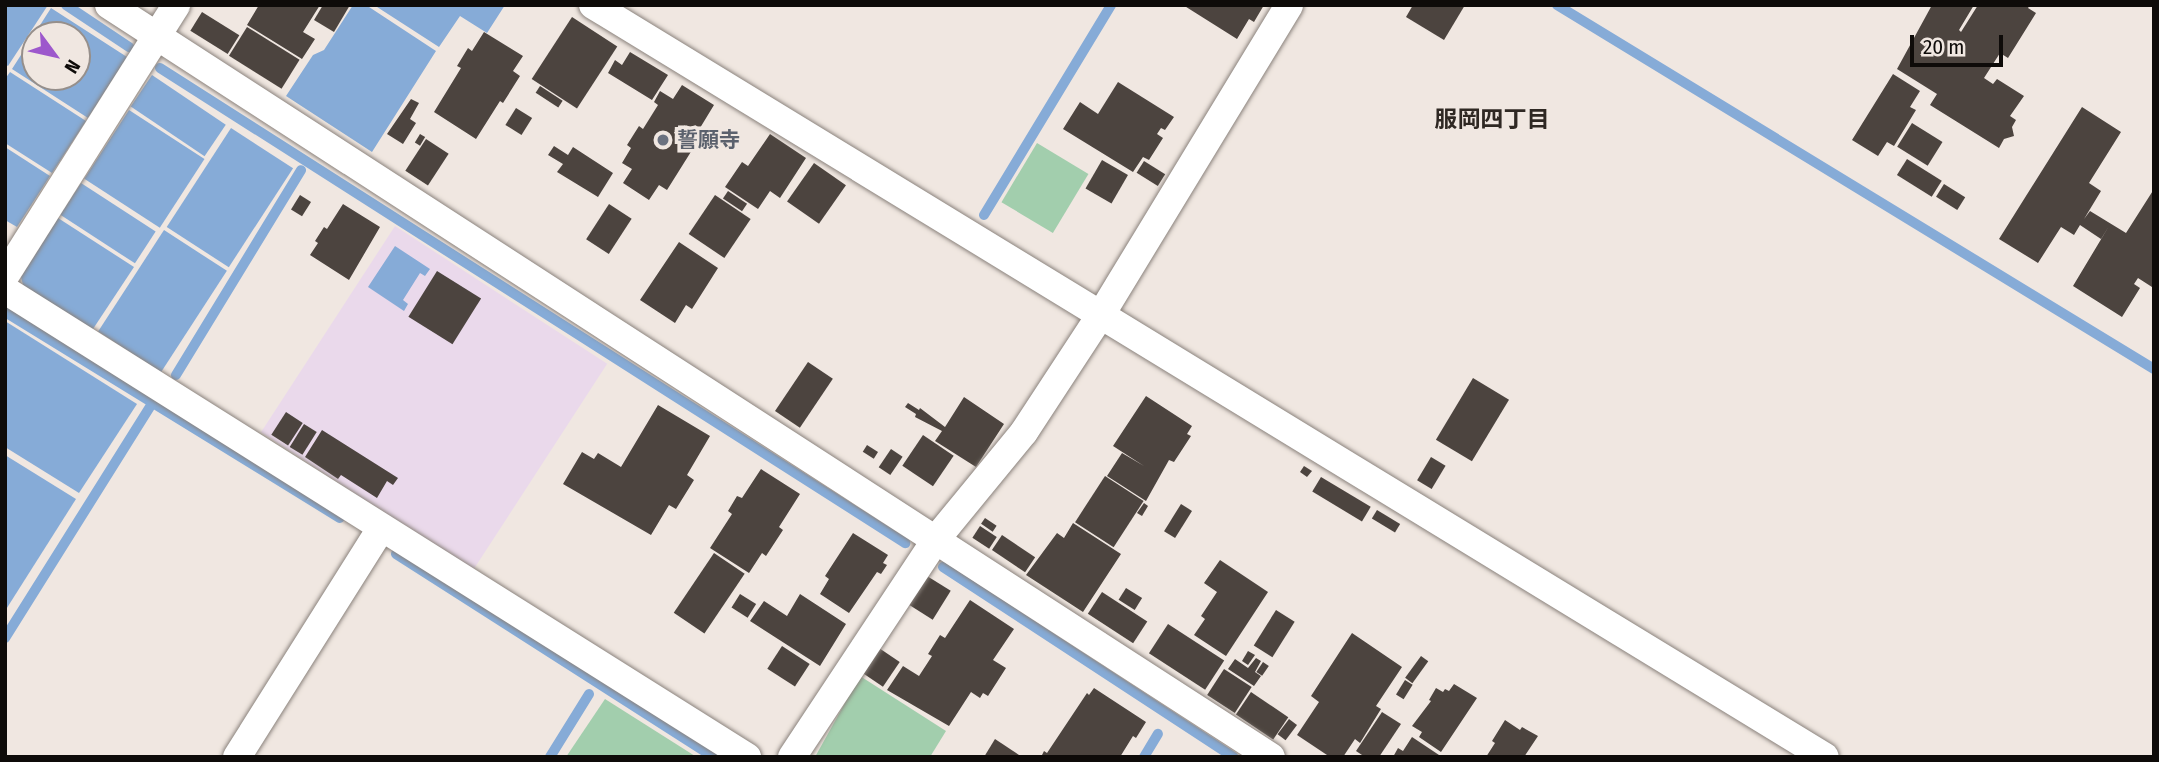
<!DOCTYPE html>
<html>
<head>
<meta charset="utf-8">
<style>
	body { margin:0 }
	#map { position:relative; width:2159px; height:762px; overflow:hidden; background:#f0e7e1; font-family:"Fira Sans Condensed","Noto Sans JP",sans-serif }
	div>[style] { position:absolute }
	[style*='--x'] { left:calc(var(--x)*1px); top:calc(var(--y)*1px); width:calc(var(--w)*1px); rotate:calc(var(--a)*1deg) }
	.industrial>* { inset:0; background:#ead9eb; transform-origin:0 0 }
	.green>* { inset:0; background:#a2cead; transform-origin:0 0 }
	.water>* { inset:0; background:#86abd7; transform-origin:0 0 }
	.stream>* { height:10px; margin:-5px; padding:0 5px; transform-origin:5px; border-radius:5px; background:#86abd7 }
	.building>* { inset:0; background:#4c443f; transform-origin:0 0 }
	.roads { filter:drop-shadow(0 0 2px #8a827c) drop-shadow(0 0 2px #8a827c) }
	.street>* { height:28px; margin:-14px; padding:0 14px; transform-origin:14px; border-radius:14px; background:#fff }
	.dots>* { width:19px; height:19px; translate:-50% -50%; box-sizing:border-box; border:4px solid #f0e7e1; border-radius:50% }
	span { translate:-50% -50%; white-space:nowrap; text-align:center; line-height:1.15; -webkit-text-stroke:7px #f0e7e1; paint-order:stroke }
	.worship-label { font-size:21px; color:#5b616d; font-weight:700 }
	.left { translate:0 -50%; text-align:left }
	.neighbourhood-label { font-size:23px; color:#2f2823; font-weight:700 }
	.frame { position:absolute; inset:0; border:7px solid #0e0b09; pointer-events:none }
	.north { position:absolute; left:21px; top:21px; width:70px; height:70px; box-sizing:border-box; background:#f0e7e1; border:2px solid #968f8b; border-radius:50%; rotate:123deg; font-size:19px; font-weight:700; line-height:28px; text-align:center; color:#0e0b09 }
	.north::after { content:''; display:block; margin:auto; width:24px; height:32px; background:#9d58cc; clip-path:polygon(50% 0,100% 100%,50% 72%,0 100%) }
	.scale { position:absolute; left:1910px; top:35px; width:93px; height:32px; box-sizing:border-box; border:4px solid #0e0b09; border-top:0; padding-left:9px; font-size:21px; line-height:24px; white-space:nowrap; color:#0e0b09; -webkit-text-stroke:5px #f0e7e1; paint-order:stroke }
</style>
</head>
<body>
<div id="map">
	<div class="industrial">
		<div style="left:395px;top:226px;width:253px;height:246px;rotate:33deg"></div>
	</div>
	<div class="green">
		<div style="left:1037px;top:143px;width:60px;height:69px;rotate:31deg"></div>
		<div style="clip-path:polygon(860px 676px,946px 731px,930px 757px,815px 757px)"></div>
		<div style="clip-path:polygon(605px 699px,695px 756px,694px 757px,566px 757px)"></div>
	</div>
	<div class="water">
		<div style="clip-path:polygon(5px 5px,48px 5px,8px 66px,5px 64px)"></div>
		<div style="clip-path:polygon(353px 5px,366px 5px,436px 51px,372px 152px,286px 96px,313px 55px,324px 50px)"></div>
		<div style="clip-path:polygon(374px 5px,505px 5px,487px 33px,460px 16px,439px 47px)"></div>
		<div style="clip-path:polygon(evenodd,51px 8px,127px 57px,88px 118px,12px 69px,51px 8px,35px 35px,77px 35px,77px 77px,35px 77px,35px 35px)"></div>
		<div style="clip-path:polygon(10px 72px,86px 121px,52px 173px,5px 143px,5px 79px)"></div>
		<div style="left:152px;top:75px;width:89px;height:38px;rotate:34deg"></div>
		<div style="left:129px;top:110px;width:90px;height:82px;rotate:33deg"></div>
		<div style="left:231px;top:128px;width:74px;height:118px;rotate:33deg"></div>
		<div style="clip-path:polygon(5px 147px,50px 176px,17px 227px,5px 220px)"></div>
		<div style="left:81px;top:183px;width:89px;height:38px;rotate:33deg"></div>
		<div style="clip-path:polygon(58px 218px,134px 267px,91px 332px,24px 289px,21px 277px)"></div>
		<div style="left:164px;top:230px;width:75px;height:121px;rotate:33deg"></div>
		<div style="clip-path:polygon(395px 246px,430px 269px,425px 276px,420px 273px,403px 300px,408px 304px,404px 311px,368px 287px)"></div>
		<div style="clip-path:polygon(5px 321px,137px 404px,79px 493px,5px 447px)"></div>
		<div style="clip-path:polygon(5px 455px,76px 499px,5px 611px)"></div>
	</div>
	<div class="stream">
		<div style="--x:66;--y:5;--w:76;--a:33.7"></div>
		<div style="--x:1557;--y:5;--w:699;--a:31.37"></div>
		<div style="--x:160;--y:68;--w:884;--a:32.52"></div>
		<div style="--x:984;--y:215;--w:245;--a:-58.8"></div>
		<div style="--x:5;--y:312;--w:393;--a:31.6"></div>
		<div style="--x:176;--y:375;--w:240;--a:-58.6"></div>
		<div style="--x:396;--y:554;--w:376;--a:32.6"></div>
		<div style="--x:943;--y:567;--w:347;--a:33.2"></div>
		<div style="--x:5;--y:638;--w:276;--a:-57.9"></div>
		<div style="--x:550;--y:757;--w:74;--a:-58.2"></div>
		<div style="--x:1144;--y:757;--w:27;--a:-59"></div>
	</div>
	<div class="building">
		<div style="clip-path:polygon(259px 5px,320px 5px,303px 32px,315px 39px,302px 59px,247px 25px)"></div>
		<div style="clip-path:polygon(323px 5px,350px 5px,334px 32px,314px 20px)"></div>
		<div style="clip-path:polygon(1183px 5px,1264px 5px,1254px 22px,1249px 19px,1237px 39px)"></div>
		<div style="clip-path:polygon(1413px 5px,1465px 5px,1444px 40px,1406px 17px)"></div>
		<div style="clip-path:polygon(1932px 5px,1974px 5px,1959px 30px,1961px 32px,1978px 5px,2030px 5px,2028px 8px,2036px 13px,2008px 58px,2000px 53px,1984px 78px,1993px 84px,1997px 79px,2024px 96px,2010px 116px,2016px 120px,2012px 127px,2014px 136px,2004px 139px,1999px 148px,1930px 105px,1937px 94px,1897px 69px)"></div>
		<div style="left:202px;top:12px;width:44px;height:22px;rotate:32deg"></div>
		<div style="left:572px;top:17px;width:54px;height:74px;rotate:33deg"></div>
		<div style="left:247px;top:27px;width:62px;height:34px;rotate:32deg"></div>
		<div style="clip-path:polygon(484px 32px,523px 56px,513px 71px,520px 76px,503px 103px,500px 101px,476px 139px,434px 112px,461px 68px,457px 66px,468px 48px,472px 51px)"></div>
		<div style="clip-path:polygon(630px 52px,668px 75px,652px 100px,608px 73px,615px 60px,622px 65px)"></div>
		<div style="clip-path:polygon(1893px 74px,1920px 91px,1910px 107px,1916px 110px,1894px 146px,1887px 142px,1878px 156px,1852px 140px)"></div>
		<div style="clip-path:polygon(1118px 82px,1174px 117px,1165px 130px,1161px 128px,1157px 134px,1163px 138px,1149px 160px,1143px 157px,1133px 172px,1063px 129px,1080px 102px,1098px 114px)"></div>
		<div style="clip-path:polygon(682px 85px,714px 105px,700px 128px,704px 131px,667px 190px,659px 185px,649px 200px,623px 183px,632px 169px,622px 163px,631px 148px,627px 145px,639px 126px,643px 129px,658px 105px,654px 102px,660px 91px,673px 99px)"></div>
		<div style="left:540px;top:86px;width:27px;height:8px;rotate:33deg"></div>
		<div style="clip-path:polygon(411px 99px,419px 103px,410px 119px,416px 123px,403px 144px,387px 134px)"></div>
		<div style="clip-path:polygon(2082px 107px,2121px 132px,2089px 183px,2101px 191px,2084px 219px,2090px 211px,2126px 233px,2154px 189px,2154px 284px,2152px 287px,2138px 278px,2134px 284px,2140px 288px,2122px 317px,2073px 286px,2109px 226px,2101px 239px,2080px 225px,2074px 235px,2061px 227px,2038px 263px,1999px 239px)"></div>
		<div style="left:516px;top:108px;width:19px;height:20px;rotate:32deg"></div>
		<div style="left:1912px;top:123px;width:36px;height:28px;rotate:32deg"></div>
		<div style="left:420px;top:134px;width:6px;height:10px;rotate:31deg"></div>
		<div style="clip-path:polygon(770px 134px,806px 158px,780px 198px,770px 191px,758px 209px,725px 187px,742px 162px,748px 166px)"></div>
		<div style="left:426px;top:139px;width:27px;height:38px;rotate:33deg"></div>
		<div style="clip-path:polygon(554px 146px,568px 155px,573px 147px,613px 173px,598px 197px,557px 172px,563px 164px,548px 155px)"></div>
		<div style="left:1907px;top:159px;width:41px;height:19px;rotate:32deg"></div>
		<div style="left:1102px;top:160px;width:30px;height:33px;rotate:30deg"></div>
		<div style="left:1144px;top:161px;width:25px;height:14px;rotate:32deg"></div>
		<div style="left:814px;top:163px;width:39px;height:47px;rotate:35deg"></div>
		<div style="left:1944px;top:184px;width:25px;height:15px;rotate:32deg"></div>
		<div style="left:728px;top:191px;width:23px;height:9px;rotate:34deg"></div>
		<div style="left:300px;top:195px;width:13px;height:17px;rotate:32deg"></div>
		<div style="left:715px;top:195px;width:43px;height:47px;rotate:34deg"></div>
		<div style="clip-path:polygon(343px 204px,380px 227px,349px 280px,310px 255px,318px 243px,315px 241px,324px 227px,327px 229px)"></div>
		<div style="left:609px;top:204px;width:27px;height:42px;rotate:33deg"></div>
		<div style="clip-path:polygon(679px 242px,718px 268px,692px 309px,686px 305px,675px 323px,640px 300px)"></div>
		<div style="left:437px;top:271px;width:52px;height:54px;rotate:32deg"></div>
		<div style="left:808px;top:362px;width:30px;height:59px;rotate:34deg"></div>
		<div style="left:1473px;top:378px;width:42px;height:72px;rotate:31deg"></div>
		<div style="clip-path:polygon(1146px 396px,1192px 426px,1187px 434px,1191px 436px,1174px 462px,1169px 460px,1146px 501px,1107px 476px,1122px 453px,1144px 466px,1113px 446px)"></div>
		<div style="clip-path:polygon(964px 397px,1004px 424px,976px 467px,935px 441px,942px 431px,915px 417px,916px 414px,905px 407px,908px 403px,919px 410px,920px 408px,945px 427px)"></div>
		<div style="clip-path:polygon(658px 405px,710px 436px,687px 475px,694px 480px,676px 509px,669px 505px,651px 535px,563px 484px,582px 452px,594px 459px,598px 453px,621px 467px)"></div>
		<div style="left:286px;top:412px;width:20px;height:27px;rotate:33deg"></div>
		<div style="left:304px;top:424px;width:15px;height:27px;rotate:32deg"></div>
		<div style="clip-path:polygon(322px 430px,398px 478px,393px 485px,387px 481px,377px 498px,341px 475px,338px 479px,305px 457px)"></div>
		<div style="left:923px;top:435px;width:37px;height:37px;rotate:34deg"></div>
		<div style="left:867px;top:445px;width:13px;height:8px;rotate:32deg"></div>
		<div style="left:891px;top:449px;width:14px;height:22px;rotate:34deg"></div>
		<div style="left:1431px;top:457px;width:17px;height:27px;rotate:31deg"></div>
		<div style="clip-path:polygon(1304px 466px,1312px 471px,1307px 477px,1300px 472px)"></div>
		<div style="clip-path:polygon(761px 469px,800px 494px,779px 527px,783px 530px,766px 556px,762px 553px,749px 573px,710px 548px,732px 514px,728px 511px,737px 496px,742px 498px)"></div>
		<div style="left:1105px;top:476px;width:46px;height:55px;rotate:33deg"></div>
		<div style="left:1321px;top:477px;width:58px;height:17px;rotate:31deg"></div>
		<div style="clip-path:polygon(1144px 503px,1148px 506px,1142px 516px,1137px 513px)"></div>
		<div style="left:1181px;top:504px;width:13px;height:32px;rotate:32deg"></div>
		<div style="left:1377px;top:510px;width:27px;height:10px;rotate:31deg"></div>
		<div style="left:985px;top:518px;width:14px;height:7px;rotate:34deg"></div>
		<div style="clip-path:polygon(1073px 523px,1121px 554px,1083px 612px,1026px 575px,1057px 533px,1064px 538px)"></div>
		<div style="left:980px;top:526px;width:20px;height:14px;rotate:33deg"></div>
		<div style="clip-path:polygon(853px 533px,888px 555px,883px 563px,887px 565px,881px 574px,877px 572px,849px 613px,820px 594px,829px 579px,825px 576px)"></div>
		<div style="left:1002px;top:535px;width:40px;height:18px;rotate:34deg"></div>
		<div style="left:714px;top:553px;width:37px;height:72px;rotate:34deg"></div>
		<div style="clip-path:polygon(1220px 560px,1268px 592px,1226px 656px,1194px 635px,1205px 619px,1201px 616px,1217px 592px,1204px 583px)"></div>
		<div style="left:927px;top:576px;width:28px;height:34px;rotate:32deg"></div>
		<div style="left:1126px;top:588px;width:19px;height:14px;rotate:32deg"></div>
		<div style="left:1102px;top:592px;width:54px;height:26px;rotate:33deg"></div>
		<div style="left:740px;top:594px;width:19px;height:16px;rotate:32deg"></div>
		<div style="clip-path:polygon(800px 594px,846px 624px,820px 666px,750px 621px,764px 601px,787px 616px)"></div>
		<div style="clip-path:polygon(970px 600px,1014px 629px,993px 660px,1006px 668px,988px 696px,983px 693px,980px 698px,971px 692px,949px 726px,887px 690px,903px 666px,919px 676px,932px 656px,928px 654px,940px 635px,945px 638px)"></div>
		<div style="left:1276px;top:610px;width:22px;height:42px;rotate:32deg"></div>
		<div style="left:1168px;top:624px;width:67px;height:35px;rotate:33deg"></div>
		<div style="clip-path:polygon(1352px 633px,1402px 667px,1376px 706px,1381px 709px,1360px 743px,1355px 739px,1343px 757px,1330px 757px,1297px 735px,1319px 702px,1311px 696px)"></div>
		<div style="left:782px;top:646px;width:33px;height:27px;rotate:33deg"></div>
		<div style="left:879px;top:648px;width:25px;height:30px;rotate:34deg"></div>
		<div style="clip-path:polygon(1248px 651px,1255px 655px,1248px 665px,1242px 661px)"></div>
		<div style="left:1421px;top:656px;width:9px;height:27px;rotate:36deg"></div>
		<div style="clip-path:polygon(1256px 658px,1261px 661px,1255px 672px,1261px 676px,1254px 686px,1228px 669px,1235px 659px,1248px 668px)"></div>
		<div style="left:1263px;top:662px;width:7px;height:12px;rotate:34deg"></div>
		<div style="left:1224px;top:669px;width:33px;height:31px;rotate:33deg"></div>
		<div style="left:1405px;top:680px;width:9px;height:17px;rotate:32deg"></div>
		<div style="clip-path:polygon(1454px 684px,1477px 698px,1441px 752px,1419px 737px,1422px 732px,1412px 726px,1431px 701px,1429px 700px,1436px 688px,1443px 692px,1445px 689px,1449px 691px)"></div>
		<div style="clip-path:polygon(1094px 688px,1146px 722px,1136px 738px,1133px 736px,1120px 757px,1041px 757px,1044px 751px,1047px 753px,1087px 693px,1089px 695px)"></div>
		<div style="left:1251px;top:692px;width:45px;height:27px;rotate:34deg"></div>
		<div style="clip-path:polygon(1382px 712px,1401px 724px,1379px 757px,1365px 757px,1356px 751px)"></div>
		<div style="left:1289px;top:719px;width:10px;height:19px;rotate:37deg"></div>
		<div style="clip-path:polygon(1505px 720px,1520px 730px,1522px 727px,1538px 736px,1524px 757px,1486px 757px,1495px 743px,1492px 741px)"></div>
		<div style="clip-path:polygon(1412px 737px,1439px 755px,1438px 757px,1393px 757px,1398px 748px,1403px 751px)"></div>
		<div style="clip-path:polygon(995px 739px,1022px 757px,984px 757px)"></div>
	</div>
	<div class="roads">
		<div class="street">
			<div style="--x:109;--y:5;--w:1384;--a:32.91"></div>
			<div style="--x:593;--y:5;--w:1443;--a:31.4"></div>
			<div style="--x:5;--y:276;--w:320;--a:-57.7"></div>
			<div style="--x:5;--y:290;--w:877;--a:32.19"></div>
			<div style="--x:237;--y:757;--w:271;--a:-57.8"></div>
			<div style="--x:792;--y:757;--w:263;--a:-56.5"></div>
			<div style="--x:937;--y:538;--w:137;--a:-50.6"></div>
			<div style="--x:1024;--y:432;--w:142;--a:-56.8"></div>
			<div style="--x:1102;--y:313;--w:360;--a:-58.7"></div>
		</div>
	</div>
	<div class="dots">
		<div style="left:663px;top:140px;background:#6b7280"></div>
	</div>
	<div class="worship-label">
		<span class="left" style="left:677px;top:140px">誓願寺</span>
	</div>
	<div class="neighbourhood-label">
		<span style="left:1492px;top:119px">服岡四丁目</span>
	</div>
	<div class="frame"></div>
	<div class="north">N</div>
	<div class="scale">20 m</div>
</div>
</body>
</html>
